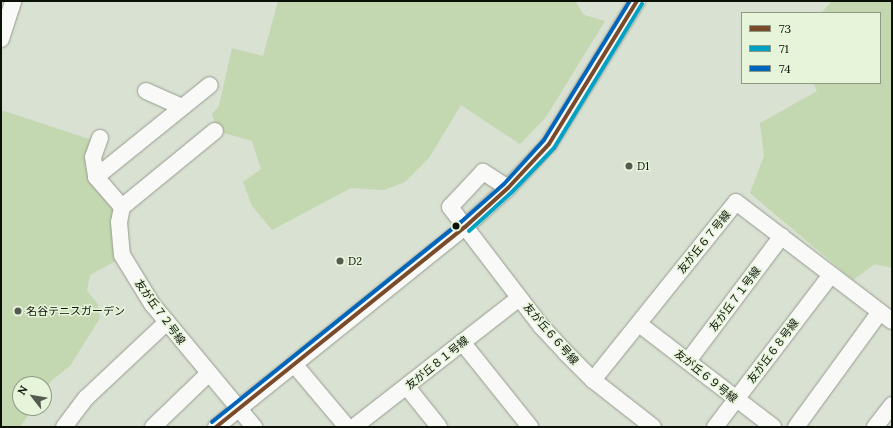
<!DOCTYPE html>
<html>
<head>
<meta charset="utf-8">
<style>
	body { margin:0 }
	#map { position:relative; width:893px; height:428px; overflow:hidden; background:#d9e1d2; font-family:Lora,"Noto Sans JP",serif }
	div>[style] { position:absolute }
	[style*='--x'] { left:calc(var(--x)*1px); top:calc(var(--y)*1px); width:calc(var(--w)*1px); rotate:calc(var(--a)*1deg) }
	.green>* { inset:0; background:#c3d7b0 }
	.roads { filter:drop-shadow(0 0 1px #959c90) drop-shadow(0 0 1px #959c90) }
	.minor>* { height:16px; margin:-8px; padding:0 8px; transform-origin:8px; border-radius:8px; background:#f9faf8 }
	.bus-1>* { height:4px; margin:-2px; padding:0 2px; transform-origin:2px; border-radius:2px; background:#7a4b2a }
	.bus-2>* { height:4px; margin:-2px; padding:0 2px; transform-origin:2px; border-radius:2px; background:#01a1c4 }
	.bus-3>* { height:4px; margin:-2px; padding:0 2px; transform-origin:2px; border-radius:2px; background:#0065bd }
	.dots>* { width:11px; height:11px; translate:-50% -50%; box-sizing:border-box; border:2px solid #e6f5d9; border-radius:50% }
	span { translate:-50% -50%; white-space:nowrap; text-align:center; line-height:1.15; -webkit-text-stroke:3px #e6f5d9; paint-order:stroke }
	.poi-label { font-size:11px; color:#0c1108 }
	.left { translate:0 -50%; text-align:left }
	.street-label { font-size:11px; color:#0c1108 }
	.frame { position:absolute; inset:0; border:2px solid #0c1108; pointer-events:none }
	.legend { position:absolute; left:741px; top:12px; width:140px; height:72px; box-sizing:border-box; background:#e6f5d9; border:1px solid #8f9a85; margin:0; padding:5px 7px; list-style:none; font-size:12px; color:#0c1108 }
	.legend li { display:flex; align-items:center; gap:8px; height:20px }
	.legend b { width:20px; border:1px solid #8f9a85 }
	.north { position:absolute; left:12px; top:376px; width:40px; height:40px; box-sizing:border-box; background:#e6f5d9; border:1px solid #8f9a85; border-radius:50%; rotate:301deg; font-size:11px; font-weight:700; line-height:16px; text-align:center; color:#0c1108 }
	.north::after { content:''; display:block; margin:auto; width:14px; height:18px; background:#545a4f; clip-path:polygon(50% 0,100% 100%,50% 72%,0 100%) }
</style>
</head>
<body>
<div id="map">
	<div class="green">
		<div style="clip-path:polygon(278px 1px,575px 1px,584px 15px,605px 21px,546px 117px,520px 144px,461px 105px,429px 158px,405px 182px,384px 190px,351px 188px,272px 230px,252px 206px,243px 182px,261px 169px,252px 141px,224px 133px,215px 123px,212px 114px,219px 106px,232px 48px,263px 56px)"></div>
		<div style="clip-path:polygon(832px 1px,892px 1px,892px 268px,875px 264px,853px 280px,750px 193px,764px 156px,760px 123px,817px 91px,813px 83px,880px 83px,880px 13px,821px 13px)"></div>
		<div style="clip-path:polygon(1px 110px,95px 141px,85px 167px,113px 202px,119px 259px,90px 275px,87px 291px,98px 304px,100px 318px,70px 366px,51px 381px,44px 391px,44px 384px,20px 384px,20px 408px,33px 408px,20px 427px,1px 427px)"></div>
	</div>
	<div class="roads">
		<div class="minor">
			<div style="--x:1;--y:39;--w:40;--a:-72"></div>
			<div style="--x:146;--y:91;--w:39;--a:24"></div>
			<div style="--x:100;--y:138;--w:20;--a:110"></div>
			<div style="--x:93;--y:157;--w:20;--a:81"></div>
			<div style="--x:96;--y:177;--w:40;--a:49"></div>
			<div style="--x:122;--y:207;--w:15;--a:101"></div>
			<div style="--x:119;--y:222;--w:33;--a:85"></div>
			<div style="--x:122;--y:255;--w:57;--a:58.5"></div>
			<div style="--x:152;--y:304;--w:160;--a:50.3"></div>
			<div style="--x:96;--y:177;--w:146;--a:-38.9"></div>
			<div style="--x:508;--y:188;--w:30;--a:-147"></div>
			<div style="--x:483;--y:172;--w:48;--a:133.3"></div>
			<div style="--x:450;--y:207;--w:150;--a:52.6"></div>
			<div style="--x:541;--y:326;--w:35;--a:47"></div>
			<div style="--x:565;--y:352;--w:40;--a:45"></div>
			<div style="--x:593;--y:380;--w:76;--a:38.1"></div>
			<div style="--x:122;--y:207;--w:120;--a:-39.3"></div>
			<div style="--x:639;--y:324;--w:169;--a:37.5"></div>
			<div style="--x:462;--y:342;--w:109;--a:51.3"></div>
			<div style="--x:688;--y:361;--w:156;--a:-53.1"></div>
			<div style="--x:294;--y:364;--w:82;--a:49.9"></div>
			<div style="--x:593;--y:380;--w:228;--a:-51.2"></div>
			<div style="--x:736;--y:202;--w:196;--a:37.3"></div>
			<div style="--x:407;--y:387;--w:51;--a:51.3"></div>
			<div style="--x:64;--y:427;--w:36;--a:-53"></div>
			<div style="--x:86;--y:398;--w:111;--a:-43.2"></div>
			<div style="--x:153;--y:427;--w:76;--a:-43.9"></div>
			<div style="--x:216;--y:427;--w:319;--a:-38.8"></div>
			<div style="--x:465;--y:227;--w:58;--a:-42.2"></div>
			<div style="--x:508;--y:188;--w:60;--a:-47"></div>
			<div style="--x:549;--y:144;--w:168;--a:-58.4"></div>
			<div style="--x:354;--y:427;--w:209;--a:-38"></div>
			<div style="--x:715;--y:427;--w:191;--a:-52.7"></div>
			<div style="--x:796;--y:427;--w:142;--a:-53.9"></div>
			<div style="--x:875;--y:427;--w:28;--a:-52"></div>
		</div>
	</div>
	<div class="bus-1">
		<div style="--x:216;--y:427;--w:319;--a:-38.8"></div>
		<div style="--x:465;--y:227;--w:58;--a:-42.2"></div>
		<div style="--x:508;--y:188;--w:60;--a:-47"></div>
		<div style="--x:549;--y:144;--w:168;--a:-58.4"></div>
	</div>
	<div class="bus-2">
		<div style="--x:469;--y:231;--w:58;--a:-42.2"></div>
		<div style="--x:512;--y:192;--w:61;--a:-46.3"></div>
		<div style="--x:554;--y:148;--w:169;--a:-58.6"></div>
	</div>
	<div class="bus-3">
		<div style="--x:212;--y:422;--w:319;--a:-38.8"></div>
		<div style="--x:461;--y:222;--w:57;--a:-41.5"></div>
		<div style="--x:504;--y:184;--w:59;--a:-47.7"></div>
		<div style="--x:544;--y:140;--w:163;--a:-58.3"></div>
	</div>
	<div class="dots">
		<div style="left:629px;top:166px;background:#545a4f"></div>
		<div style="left:456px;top:226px;background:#0c1108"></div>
		<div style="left:340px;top:261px;background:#545a4f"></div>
		<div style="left:18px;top:311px;background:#545a4f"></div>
	</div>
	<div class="poi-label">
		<span class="left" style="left:637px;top:166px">D1</span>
		<span class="left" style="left:348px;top:261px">D2</span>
		<span class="left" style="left:26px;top:311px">名谷テニスガーデン</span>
	</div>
	<div class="street-label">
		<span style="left:704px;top:242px;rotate:-51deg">友が丘６７号線</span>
		<span style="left:735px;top:299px;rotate:-53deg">友が丘７１号線</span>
		<span style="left:160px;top:312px;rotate:54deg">友が丘７２号線</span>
		<span style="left:551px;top:334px;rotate:49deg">友が丘６６号線</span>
		<span style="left:773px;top:351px;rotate:-53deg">友が丘６８号線</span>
		<span style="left:437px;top:363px;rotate:-39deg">友が丘８１号線</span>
		<span style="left:706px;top:376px;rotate:39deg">友が丘６９号線</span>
	</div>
	<div class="frame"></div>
	<ul class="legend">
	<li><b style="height:5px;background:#7a4b2a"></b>73</li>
	<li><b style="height:5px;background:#01a1c4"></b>71</li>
	<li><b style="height:5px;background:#0065bd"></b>74</li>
	</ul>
	<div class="north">N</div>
</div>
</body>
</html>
